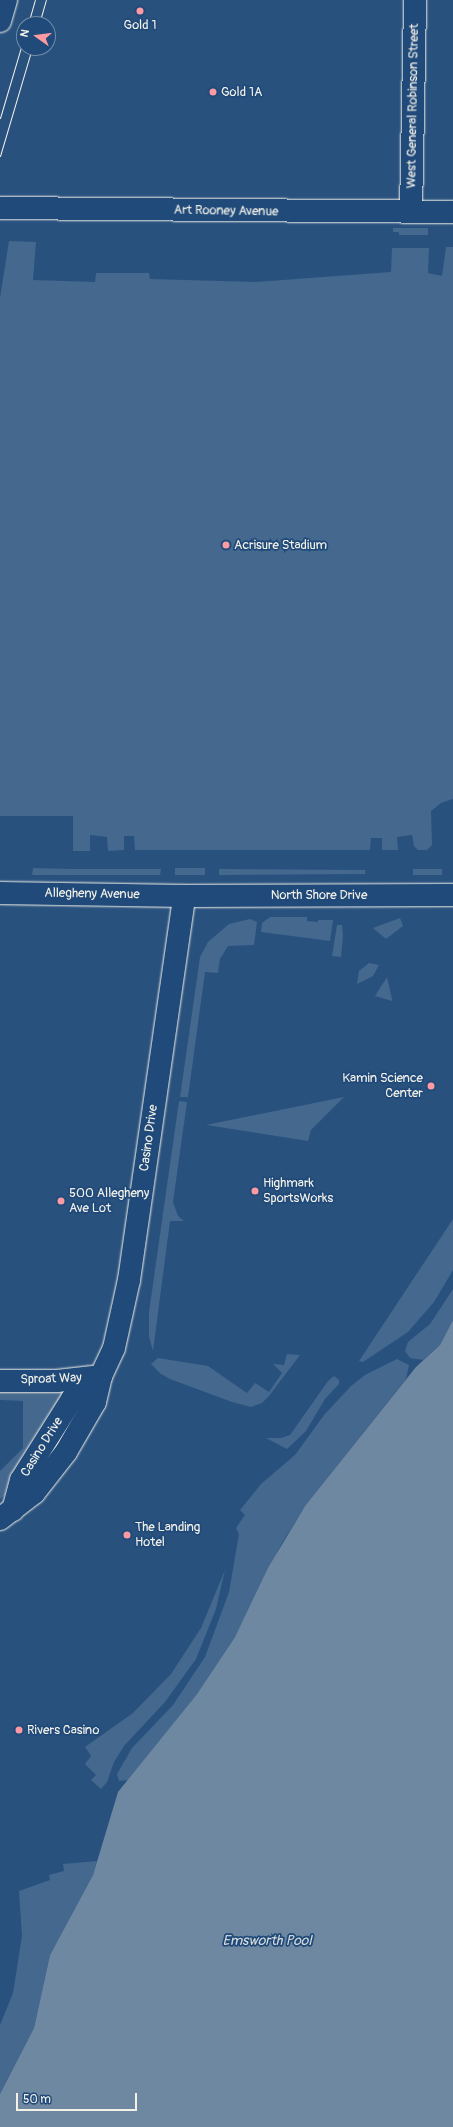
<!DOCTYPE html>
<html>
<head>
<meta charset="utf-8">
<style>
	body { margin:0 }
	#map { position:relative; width:453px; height:2127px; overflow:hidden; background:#28517e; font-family:Pangolin,sans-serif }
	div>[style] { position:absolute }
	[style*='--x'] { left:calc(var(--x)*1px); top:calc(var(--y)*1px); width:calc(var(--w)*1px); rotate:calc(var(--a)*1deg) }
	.green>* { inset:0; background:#45688e; transform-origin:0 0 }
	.water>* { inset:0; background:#6e88a2 }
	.roads { filter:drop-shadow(0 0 1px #f4f1e8) drop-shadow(0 0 1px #f4f1e8) }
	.minor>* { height:22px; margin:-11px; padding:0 11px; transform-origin:11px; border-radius:11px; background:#1f4a7a }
	.major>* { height:22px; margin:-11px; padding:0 11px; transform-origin:11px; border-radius:11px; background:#1f4a7a }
	.tram>* { height:1px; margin:-0.5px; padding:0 0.5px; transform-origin:0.5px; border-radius:0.5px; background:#f4f1e8 }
	.dots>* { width:11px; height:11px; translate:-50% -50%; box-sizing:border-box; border:2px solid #1f4a7a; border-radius:50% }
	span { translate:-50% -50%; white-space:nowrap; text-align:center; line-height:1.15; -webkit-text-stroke:3.5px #1f4a7a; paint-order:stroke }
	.poi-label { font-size:13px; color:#f4f1e8 }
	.left { translate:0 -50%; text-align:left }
	.right { translate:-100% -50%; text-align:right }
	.street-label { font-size:13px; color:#f4f1e8 }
	.water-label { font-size:14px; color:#d9dcda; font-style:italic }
	.north { position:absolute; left:16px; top:16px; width:40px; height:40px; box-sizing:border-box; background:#1f4a7a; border:1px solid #748da6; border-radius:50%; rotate:284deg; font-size:11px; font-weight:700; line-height:16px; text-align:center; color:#f4f1e8 }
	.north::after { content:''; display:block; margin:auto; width:14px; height:18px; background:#ff9aa2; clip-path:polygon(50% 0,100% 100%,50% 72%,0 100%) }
	.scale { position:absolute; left:16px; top:2093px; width:121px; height:18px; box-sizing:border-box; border:2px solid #f4f1e8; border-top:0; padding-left:5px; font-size:12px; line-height:14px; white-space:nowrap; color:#f4f1e8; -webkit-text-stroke:3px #1f4a7a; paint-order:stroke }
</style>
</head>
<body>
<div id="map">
	<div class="green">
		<div style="clip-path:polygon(393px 228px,428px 228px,428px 235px,399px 235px,399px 232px,393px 232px)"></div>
		<div style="clip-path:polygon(9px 241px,36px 242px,33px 280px,95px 282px,96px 273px,149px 273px,150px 279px,256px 282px,391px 272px,392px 248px,429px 248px,428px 273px,442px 276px,446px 247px,453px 247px,453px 799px,441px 803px,431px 811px,432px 845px,427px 850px,418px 850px,414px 846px,412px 835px,397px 837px,398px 850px,382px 850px,382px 838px,371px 838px,370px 850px,135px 850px,134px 836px,124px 836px,124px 850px,108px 851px,107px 837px,90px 835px,90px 851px,73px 851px,73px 816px,0 816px,0 298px)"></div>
		<div style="clip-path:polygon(33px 868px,73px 869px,161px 869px,160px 875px,32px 875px)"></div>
		<div style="left:175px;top:868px;width:30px;height:7px"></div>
		<div style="clip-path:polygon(219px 869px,365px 870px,365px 874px,219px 875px)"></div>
		<div style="left:413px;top:869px;width:29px;height:6px"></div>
		<div style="clip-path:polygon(270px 917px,307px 917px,307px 921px,318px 922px,318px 920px,333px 920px,330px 941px,261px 932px,262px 923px)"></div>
		<div style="clip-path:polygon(400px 918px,403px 926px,386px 939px,373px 928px)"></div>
		<div style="clip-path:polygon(250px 919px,257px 922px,254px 945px,228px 946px,220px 959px,218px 973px,205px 972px,188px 1097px,180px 1097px,200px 957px,208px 942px,229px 924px)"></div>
		<div style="clip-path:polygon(337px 925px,342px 925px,343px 935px,341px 957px,332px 956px)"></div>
		<div style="clip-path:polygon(369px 963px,379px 965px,373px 976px,357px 984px,359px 971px)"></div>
		<div style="clip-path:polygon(387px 977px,392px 999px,392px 1001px,375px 996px)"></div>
		<div style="clip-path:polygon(344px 1097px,311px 1130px,308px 1141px,206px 1125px)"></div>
		<div style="clip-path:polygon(179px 1101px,187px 1102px,173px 1202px,178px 1216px,184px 1221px,170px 1221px,153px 1351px,149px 1337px,149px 1312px)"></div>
		<div style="clip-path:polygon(453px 1219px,453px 1270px,434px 1302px,408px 1332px,363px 1362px,359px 1361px)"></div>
		<div style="clip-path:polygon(453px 1289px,453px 1320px,440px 1345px,423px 1360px,410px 1358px,405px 1351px,408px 1342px,430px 1324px)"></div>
		<div style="clip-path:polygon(287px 1354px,300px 1355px,269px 1396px,262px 1403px,251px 1407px,232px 1402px,170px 1379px,161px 1374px,151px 1364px,158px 1358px,208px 1366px,247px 1393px,255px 1383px,269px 1392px,282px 1373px,273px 1364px,284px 1365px)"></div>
		<div style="clip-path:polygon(397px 1359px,409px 1365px,406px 1379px,305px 1506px,282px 1543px,235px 1637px,197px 1694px,128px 1780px,119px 1781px,117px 1774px,132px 1748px,173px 1705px,205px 1657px,229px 1592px,239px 1534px,236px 1528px,245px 1515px,240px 1510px,261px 1484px,295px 1455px,324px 1415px,351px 1386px,365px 1375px)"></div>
		<div style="clip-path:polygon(334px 1376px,339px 1380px,339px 1384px,325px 1399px,306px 1431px,287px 1449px,266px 1438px,281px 1438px,290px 1435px,328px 1381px)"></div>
		<div style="clip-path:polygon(0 1389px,61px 1391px,63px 1395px,10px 1477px,4px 1496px,0 1499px,0 1471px,23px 1448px,23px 1401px,0 1400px)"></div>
		<div style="clip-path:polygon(225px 1570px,216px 1609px,196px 1659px,165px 1702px,124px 1746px,114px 1762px,107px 1782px,101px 1789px,91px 1780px,96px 1775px,85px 1764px,91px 1756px,85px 1747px,133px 1713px,171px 1674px,201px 1628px)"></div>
		<div style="clip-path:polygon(97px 1861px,93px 1875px,50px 1955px,34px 2028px,0 2094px,0 2025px,13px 1993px,22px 1936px,19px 1891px,50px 1880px,49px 1875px,64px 1871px,63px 1864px)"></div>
	</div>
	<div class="water">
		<div style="clip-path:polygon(453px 1320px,453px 2127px,0 2127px,0 2094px,34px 2028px,50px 1955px,93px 1875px,118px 1792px,197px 1694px,235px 1637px,268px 1568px,305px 1506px,416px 1367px,440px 1345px)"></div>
	</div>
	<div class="roads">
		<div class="minor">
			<div style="--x:0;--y:208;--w:453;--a:0.5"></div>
			<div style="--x:411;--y:212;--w:212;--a:-88.9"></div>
			<div style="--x:0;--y:1381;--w:57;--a:0"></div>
			<div style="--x:57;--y:1381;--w:43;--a:-6.6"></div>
			<div style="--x:13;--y:1510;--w:31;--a:-75"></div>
			<div style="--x:21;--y:1480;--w:96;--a:-57.8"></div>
			<div style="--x:72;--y:1399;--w:37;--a:-38"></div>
		</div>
		<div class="major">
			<div style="--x:0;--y:21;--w:22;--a:-74"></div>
			<div style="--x:0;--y:893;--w:184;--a:0.9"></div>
			<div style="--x:184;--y:896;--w:269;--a:-0.2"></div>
			<div style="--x:0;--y:1519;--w:43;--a:-37.4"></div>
			<div style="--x:34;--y:1493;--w:52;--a:-52"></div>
			<div style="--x:66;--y:1452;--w:58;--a:-59.9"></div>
			<div style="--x:95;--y:1402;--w:27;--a:-77"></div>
			<div style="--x:101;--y:1376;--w:31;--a:-65"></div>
			<div style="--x:114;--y:1348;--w:70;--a:-77.6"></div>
			<div style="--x:129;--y:1280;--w:388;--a:-81.8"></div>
		</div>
	</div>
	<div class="tram">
		<div style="--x:28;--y:24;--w:25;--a:-74"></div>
		<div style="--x:39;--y:24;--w:25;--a:-74"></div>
		<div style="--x:0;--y:118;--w:84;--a:-73.5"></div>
		<div style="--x:0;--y:156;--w:113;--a:-73.5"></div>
	</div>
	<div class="dots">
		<div style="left:140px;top:11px;background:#ff9aa2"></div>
		<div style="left:213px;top:92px;background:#ff9aa2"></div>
		<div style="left:226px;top:545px;background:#ff9aa2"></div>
		<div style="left:431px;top:1086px;background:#ff9aa2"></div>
		<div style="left:255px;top:1191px;background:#ff9aa2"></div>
		<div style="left:61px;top:1201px;background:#ff9aa2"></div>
		<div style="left:127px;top:1535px;background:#ff9aa2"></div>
		<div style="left:19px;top:1730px;background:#ff9aa2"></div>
	</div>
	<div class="poi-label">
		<span style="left:140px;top:25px">Gold 1</span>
		<span class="left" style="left:221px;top:92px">Gold 1A</span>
		<span class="left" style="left:234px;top:545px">Acrisure Stadium</span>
		<span class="right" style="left:423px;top:1086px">Kamin Science<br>Center</span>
		<span class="left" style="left:263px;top:1191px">Highmark<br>SportsWorks</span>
		<span class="left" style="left:69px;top:1201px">500 Allegheny<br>Ave Lot</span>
		<span class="left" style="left:135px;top:1535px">The Landing<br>Hotel</span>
		<span class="left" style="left:27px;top:1730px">Rivers Casino</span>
	</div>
	<div class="street-label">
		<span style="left:413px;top:106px;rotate:-89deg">West General Robinson Street</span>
		<span style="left:226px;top:211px;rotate:1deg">Art Rooney Avenue</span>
		<span style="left:92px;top:894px;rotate:1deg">Allegheny Avenue</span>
		<span style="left:319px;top:895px">North Shore Drive</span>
		<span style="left:149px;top:1138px;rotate:-82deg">Casino Drive</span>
		<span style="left:51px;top:1379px;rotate:-2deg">Sproat Way</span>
		<span style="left:42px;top:1447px;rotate:-58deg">Casino Drive</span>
	</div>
	<div class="water-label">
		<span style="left:267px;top:1941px">Emsworth Pool</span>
	</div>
	<div class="north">N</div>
	<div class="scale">50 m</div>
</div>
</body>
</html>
